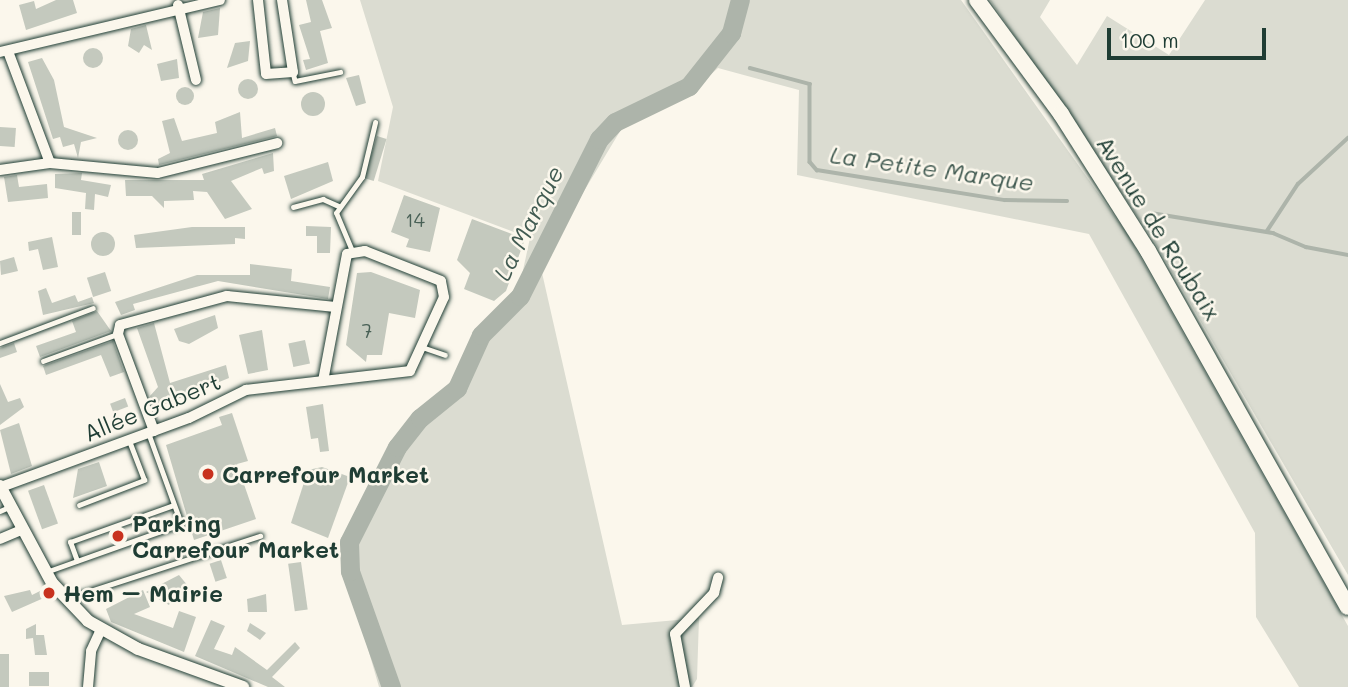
<!DOCTYPE html>
<html>
<head>
<meta charset="utf-8">
<style>
	body { margin:0 }
	#map { position:relative; width:1348px; height:687px; overflow:hidden; background:#fbf7ec; font-family:Mali,sans-serif }
	div>[style] { position:absolute }
	[style*='--x'] { left:calc(var(--x)*1px); top:calc(var(--y)*1px); width:calc(var(--w)*1px); rotate:calc(var(--a)*1deg) }
	.green>* { inset:0; background:#dbdcd1 }
	.stream>* { height:3.5px; margin:-1.75px; padding:0 1.75px; transform-origin:1.75px; border-radius:1.75px; background:#adb4aa }
	.river>* { height:19px; margin:-9.5px; padding:0 9.5px; transform-origin:9.5px; border-radius:9.5px; background:#adb4aa }
	.building>* { inset:0; background:#c4c9be; transform-origin:0 0 }
	.round { border-radius:50% }
	.roads { filter:drop-shadow(0 0 2px #1f3d34) drop-shadow(0 0 2px #1f3d34) }
	.service>* { height:4.5px; margin:-2.25px; padding:0 2.25px; transform-origin:2.25px; border-radius:2.25px; background:#fbf7ec }
	.minor>* { height:10px; margin:-5px; padding:0 5px; transform-origin:5px; border-radius:5px; background:#fbf7ec }
	.tertiary>* { height:12px; margin:-6px; padding:0 6px; transform-origin:6px; border-radius:6px; background:#fbf7ec }
	.trunk>* { height:16px; margin:-8px; padding:0 8px; transform-origin:8px; border-radius:8px; background:#fbf7ec }
	.dots>* { width:19px; height:19px; translate:-50% -50%; box-sizing:border-box; border:4px solid #fbf7ec; border-radius:50% }
	span { translate:-50% -50%; white-space:nowrap; text-align:center; line-height:1.15; -webkit-text-stroke:5px #fbf7ec; paint-order:stroke }
	.number-label { font-size:19px; color:#486056 }
	.number-label span { -webkit-text-stroke-width:0 }
	.street-label { font-size:23px; color:#1f3d34 }
	.poi-label { font-size:23px; color:#1f3d34; font-weight:700 }
	.left { translate:0 -50%; text-align:left }
	.water-label { font-size:24px; color:#425b52; font-style:italic }
	.scale { position:absolute; left:1107px; top:28px; width:159px; height:32px; box-sizing:border-box; border:4px solid #1f3d34; border-top:0; padding-left:9px; font-size:21px; line-height:24px; white-space:nowrap; color:#1f3d34; -webkit-text-stroke:5px #fbf7ec; paint-order:stroke }
</style>
</head>
<body>
<div id="map">
	<div class="green">
		<div style="clip-path:polygon(360px 0,961px 0,1128px 235px,1348px 626px,1348px 687px,1299px 687px,1256px 617px,1255px 533px,1089px 234px,797px 175px,799px 90px,718px 68px,689px 94px,625px 123px,540px 264px,622px 625px,699px 618px,697px 679px,692px 687px,379px 687px,341px 555px,408px 422px,454px 384px,481px 326px,520px 284px,530px 238px,378px 181px,393px 107px)"></div>
		<div style="clip-path:polygon(990px 0,1050px 0,1040px 17px,1077px 65px,1107px 16px,1169px 55px,1205px 0,1348px 0,1348px 575px,1154px 241px)"></div>
	</div>
	<div class="stream">
		<div style="--x:750;--y:68;--w:62;--a:14.9"></div>
		<div style="--x:810;--y:84;--w:78;--a:90"></div>
		<div style="--x:810;--y:162;--w:11;--a:49"></div>
		<div style="--x:817;--y:170;--w:190;--a:9.1"></div>
		<div style="--x:1005;--y:200;--w:62;--a:0.9"></div>
		<div style="--x:1151;--y:213;--w:124;--a:9.3"></div>
		<div style="--x:1273;--y:233;--w:36;--a:23"></div>
		<div style="--x:1306;--y:247;--w:43;--a:10.8"></div>
		<div style="--x:1267;--y:231;--w:56;--a:-56.6"></div>
		<div style="--x:1298;--y:184;--w:68;--a:-42.6"></div>
	</div>
	<div class="river">
		<div style="--x:391;--y:687;--w:123;--a:-109.5"></div>
		<div style="--x:350;--y:571;--w:29;--a:-92"></div>
		<div style="--x:349;--y:542;--w:106;--a:-63.2"></div>
		<div style="--x:397;--y:447;--w:37;--a:-52"></div>
		<div style="--x:420;--y:418;--w:48;--a:-39"></div>
		<div style="--x:457;--y:388;--w:58;--a:-65.6"></div>
		<div style="--x:481;--y:335;--w:55;--a:-45"></div>
		<div style="--x:520;--y:296;--w:176;--a:-63.3"></div>
		<div style="--x:599;--y:139;--w:23;--a:-47"></div>
		<div style="--x:615;--y:122;--w:82;--a:-25.9"></div>
		<div style="--x:689;--y:86;--w:68;--a:-51.6"></div>
		<div style="--x:731;--y:33;--w:34;--a:-75"></div>
	</div>
	<div class="building">
		<div style="clip-path:polygon(56px 0,73px 0,77px 13px,26px 30px,19px 5px,34px 1px,36px 9px)"></div>
		<div style="clip-path:polygon(306px 0,322px 0,332px 28px,320px 31px,328px 63px,306px 70px,303px 60px,310px 59px,299px 25px,311px 22px)"></div>
		<div style="clip-path:polygon(220px 8px,218px 35px,198px 38px,203px 12px)"></div>
		<div style="clip-path:polygon(146px 25px,152px 50px,144px 45px,139px 53px,128px 46px,131px 29px)"></div>
		<div style="clip-path:polygon(250px 41px,248px 61px,227px 68px,235px 43px)"></div>
		<div class="round" style="left:83px;top:48px;width:20px;height:20px"></div>
		<div style="clip-path:polygon(42px 58px,54px 80px,64px 127px,97px 138px,81px 142px,78px 158px,74px 144px,63px 147px,60px 137px,53px 139px,28px 62px)"></div>
		<div style="clip-path:polygon(177px 59px,179px 78px,161px 81px,157px 64px)"></div>
		<div style="clip-path:polygon(359px 75px,366px 103px,356px 106px,346px 78px)"></div>
		<div class="round" style="left:238px;top:79px;width:20px;height:20px"></div>
		<div class="round" style="left:176px;top:87px;width:18px;height:18px"></div>
		<div class="round" style="left:301px;top:92px;width:24px;height:24px"></div>
		<div style="clip-path:polygon(240px 112px,242px 138px,275px 128px,277px 136px,159px 165px,158px 159px,170px 153px,162px 121px,174px 118px,182px 141px,217px 133px,215px 122px)"></div>
		<div style="left:0;top:127px;width:16px;height:19px;rotate:4deg"></div>
		<div class="round" style="left:118px;top:130px;width:20px;height:20px"></div>
		<div style="left:377px;top:136px;width:10px;height:44px;rotate:17deg"></div>
		<div style="clip-path:polygon(273px 153px,274px 171px,264px 174px,262px 168px,231px 181px,252px 209px,225px 219px,207px 192px,193px 191px,194px 200px,164px 201px,164px 208px,152px 196px,126px 196px,125px 180px,204px 180px,202px 174px)"></div>
		<div style="clip-path:polygon(328px 162px,333px 181px,291px 199px,284px 176px)"></div>
		<div style="clip-path:polygon(82px 173px,81px 180px,111px 185px,108px 197px,95px 194px,94px 210px,85px 209px,86px 193px,55px 188px,55px 174px)"></div>
		<div style="clip-path:polygon(17px 175px,19px 187px,47px 184px,48px 198px,8px 202px,4px 177px)"></div>
		<div style="clip-path:polygon(404px 195px,440px 208px,430px 252px,406px 247px,409px 239px,391px 232px)"></div>
		<div style="left:72px;top:212px;width:9px;height:23px"></div>
		<div style="clip-path:polygon(472px 219px,525px 239px,506px 291px,494px 301px,464px 289px,470px 273px,457px 260px)"></div>
		<div style="clip-path:polygon(306px 226px,331px 227px,330px 253px,317px 253px,317px 236px,306px 236px)"></div>
		<div style="clip-path:polygon(192px 227px,245px 227px,245px 239px,235px 238px,235px 244px,136px 248px,134px 235px)"></div>
		<div class="round" style="left:91px;top:232px;width:24px;height:24px"></div>
		<div style="clip-path:polygon(52px 237px,58px 267px,43px 270px,38px 249px,29px 251px,28px 242px)"></div>
		<div style="clip-path:polygon(14px 257px,18px 271px,1px 275px,0 261px)"></div>
		<div style="clip-path:polygon(250px 264px,292px 269px,291px 281px,330px 287px,328px 299px,218px 281px,133px 304px,135px 310px,121px 315px,115px 302px,197px 275px,250px 275px)"></div>
		<div style="left:105px;top:272px;width:20px;height:19px;rotate:72deg"></div>
		<div style="clip-path:polygon(371px 272px,420px 290px,415px 318px,389px 313px,382px 355px,367px 355px,366px 362px,346px 345px,357px 273px)"></div>
		<div style="clip-path:polygon(46px 288px,52px 303px,75px 295px,78px 302px,92px 297px,94px 303px,43px 315px,38px 291px)"></div>
		<div style="clip-path:polygon(97px 311px,111px 331px,40px 357px,36px 346px,76px 332px,72px 321px)"></div>
		<div style="clip-path:polygon(215px 315px,218px 328px,189px 344px,179px 341px,174px 329px)"></div>
		<div style="clip-path:polygon(154px 323px,170px 383px,226px 365px,229px 378px,155px 408px,150px 396px,158px 387px,137px 328px)"></div>
		<div style="clip-path:polygon(262px 330px,268px 370px,248px 374px,239px 335px)"></div>
		<div style="left:305px;top:340px;width:24px;height:17px;rotate:78deg"></div>
		<div style="clip-path:polygon(113px 341px,124px 372px,110px 377px,101px 355px,46px 375px,43px 366px)"></div>
		<div style="clip-path:polygon(14px 343px,17px 352px,0 358px,0 348px)"></div>
		<div style="clip-path:polygon(0 384px,8px 402px,20px 398px,24px 407px,0 425px)"></div>
		<div style="left:125px;top:398px;width:9px;height:16px;rotate:69deg"></div>
		<div style="clip-path:polygon(323px 404px,329px 451px,320px 452px,318px 438px,311px 439px,306px 407px)"></div>
		<div style="clip-path:polygon(232px 413px,248px 461px,237px 464px,256px 519px,194px 540px,166px 445px,222px 425px,219px 417px)"></div>
		<div style="clip-path:polygon(19px 423px,32px 466px,11px 474px,0 430px)"></div>
		<div style="clip-path:polygon(99px 462px,107px 486px,73px 498px,78px 469px)"></div>
		<div style="clip-path:polygon(322px 467px,350px 477px,328px 538px,291px 523px,308px 470px)"></div>
		<div style="left:44px;top:485px;width:41px;height:17px;rotate:70deg"></div>
		<div style="left:221px;top:560px;width:19px;height:12px;rotate:72deg"></div>
		<div style="left:301px;top:562px;width:48px;height:13px;rotate:82deg"></div>
		<div style="clip-path:polygon(179px 575px,188px 586px,177px 590px,169px 605px,146px 592px)"></div>
		<div style="clip-path:polygon(30px 590px,32px 595px,42px 590px,46px 597px,12px 612px,4px 596px)"></div>
		<div style="clip-path:polygon(143px 590px,150px 607px,134px 614px,173px 628px,179px 611px,196px 617px,184px 652px,111px 622px,106px 609px)"></div>
		<div style="clip-path:polygon(266px 594px,267px 612px,248px 612px,247px 599px)"></div>
		<div style="clip-path:polygon(211px 620px,225px 626px,214px 649px,232px 655px,235px 647px,267px 670px,295px 642px,300px 648px,272px 677px,285px 687px,268px 687px,195px 656px)"></div>
		<div style="clip-path:polygon(250px 623px,266px 633px,260px 640px,247px 631px)"></div>
		<div style="clip-path:polygon(36px 624px,36px 635px,44px 635px,47px 655px,35px 655px,33px 638px,26px 639px,26px 629px)"></div>
		<div style="left:0;top:654px;width:9px;height:33px"></div>
		<div style="left:49px;top:672px;width:14px;height:20px;rotate:90deg"></div>
	</div>
	<div class="roads">
		<div class="service">
			<div style="--x:293;--y:72;--w:9;--a:77"></div>
			<div style="--x:295;--y:81;--w:46;--a:-11.3"></div>
			<div style="--x:293;--y:207;--w:31;--a:-15"></div>
			<div style="--x:323;--y:199;--w:17;--a:24"></div>
			<div style="--x:352;--y:251;--w:41;--a:-112.8"></div>
			<div style="--x:336;--y:213;--w:44;--a:-54.2"></div>
			<div style="--x:362;--y:177;--w:56;--a:-76.5"></div>
			<div style="--x:0;--y:343;--w:99;--a:-20.6"></div>
			<div style="--x:425;--y:348;--w:21;--a:19"></div>
			<div style="--x:43;--y:361;--w:79;--a:-20"></div>
			<div style="--x:79;--y:505;--w:70;--a:-21"></div>
			<div style="--x:144;--y:480;--w:42;--a:-111"></div>
			<div style="--x:0;--y:511;--w:10;--a:-24"></div>
			<div style="--x:77;--y:561;--w:20;--a:-110"></div>
			<div style="--x:70;--y:542;--w:110;--a:-19.6"></div>
			<div style="--x:46;--y:572;--w:143;--a:-19.6"></div>
			<div style="--x:181;--y:524;--w:97;--a:-109.9"></div>
			<div style="--x:69;--y:598;--w:201;--a:-18"></div>
		</div>
		<div class="minor">
			<div style="--x:258;--y:0;--w:74;--a:83.8"></div>
			<div style="--x:266;--y:74;--w:27;--a:-4"></div>
			<div style="--x:293;--y:72;--w:73;--a:-98.7"></div>
			<div style="--x:178;--y:5;--w:77;--a:76.5"></div>
			<div style="--x:0;--y:52;--w:226;--a:-13.3"></div>
			<div style="--x:9;--y:54;--w:116;--a:69.4"></div>
			<div style="--x:0;--y:170;--w:50;--a:-8"></div>
			<div style="--x:50;--y:163;--w:108;--a:5.3"></div>
			<div style="--x:158;--y:173;--w:123;--a:-14.1"></div>
			<div style="--x:154;--y:431;--w:103;--a:-110.4"></div>
			<div style="--x:118;--y:334;--w:9;--a:-77"></div>
			<div style="--x:120;--y:325;--w:111;--a:-15.2"></div>
			<div style="--x:227;--y:296;--w:109;--a:5.8"></div>
			<div style="--x:1;--y:487;--w:200;--a:-20.2"></div>
			<div style="--x:189;--y:418;--w:64;--a:-26.2"></div>
			<div style="--x:246;--y:390;--w:165;--a:-6.6"></div>
			<div style="--x:410;--y:371;--w:81;--a:-65.3"></div>
			<div style="--x:444;--y:297;--w:16;--a:-101"></div>
			<div style="--x:441;--y:281;--w:82;--a:-158.5"></div>
			<div style="--x:365;--y:251;--w:18;--a:171"></div>
			<div style="--x:347;--y:254;--w:129;--a:100.7"></div>
			<div style="--x:0;--y:539;--w:25;--a:-23"></div>
			<div style="--x:88;--y:687;--w:36;--a:-85"></div>
			<div style="--x:91;--y:651;--w:23;--a:-65"></div>
			<div style="--x:685;--y:687;--w:54;--a:-100.7"></div>
			<div style="--x:675;--y:634;--w:57;--a:-46.4"></div>
			<div style="--x:714;--y:593;--w:16;--a:-75"></div>
		</div>
		<div class="tertiary">
			<div style="--x:0;--y:486;--w:110;--a:61.8"></div>
			<div style="--x:52;--y:583;--w:52;--a:46.5"></div>
			<div style="--x:88;--y:621;--w:57;--a:29.2"></div>
			<div style="--x:138;--y:649;--w:112;--a:19.9"></div>
		</div>
		<div class="trunk">
			<div style="--x:977;--y:0;--w:142;--a:53.6"></div>
			<div style="--x:1061;--y:114;--w:162;--a:57.6"></div>
			<div style="--x:1148;--y:251;--w:408;--a:60.7"></div>
		</div>
	</div>
	<div class="dots">
		<div style="left:208px;top:474px;background:#c8321e"></div>
		<div style="left:118px;top:536px;background:#c8321e"></div>
		<div style="left:49px;top:593px;background:#c8321e"></div>
	</div>
	<div class="number-label">
		<span style="left:415px;top:220px">14</span>
		<span style="left:367px;top:331px">7</span>
	</div>
	<div class="street-label">
		<span style="left:1159px;top:228px;rotate:58deg">Avenue de Roubaix</span>
		<span style="left:152px;top:407px;rotate:-22deg">Allée Gabert</span>
	</div>
	<div class="poi-label">
		<span class="left" style="left:222px;top:474px">Carrefour Market</span>
		<span class="left" style="left:132px;top:536px">Parking<br>Carrefour Market</span>
		<span class="left" style="left:63px;top:593px">Hem – Mairie</span>
	</div>
	<div class="water-label">
		<span style="left:932px;top:168px;rotate:8deg">La Petite Marque</span>
		<span style="left:528px;top:223px;rotate:-63deg">La Marque</span>
	</div>
	<div class="scale">100 m</div>
</div>
</body>
</html>
